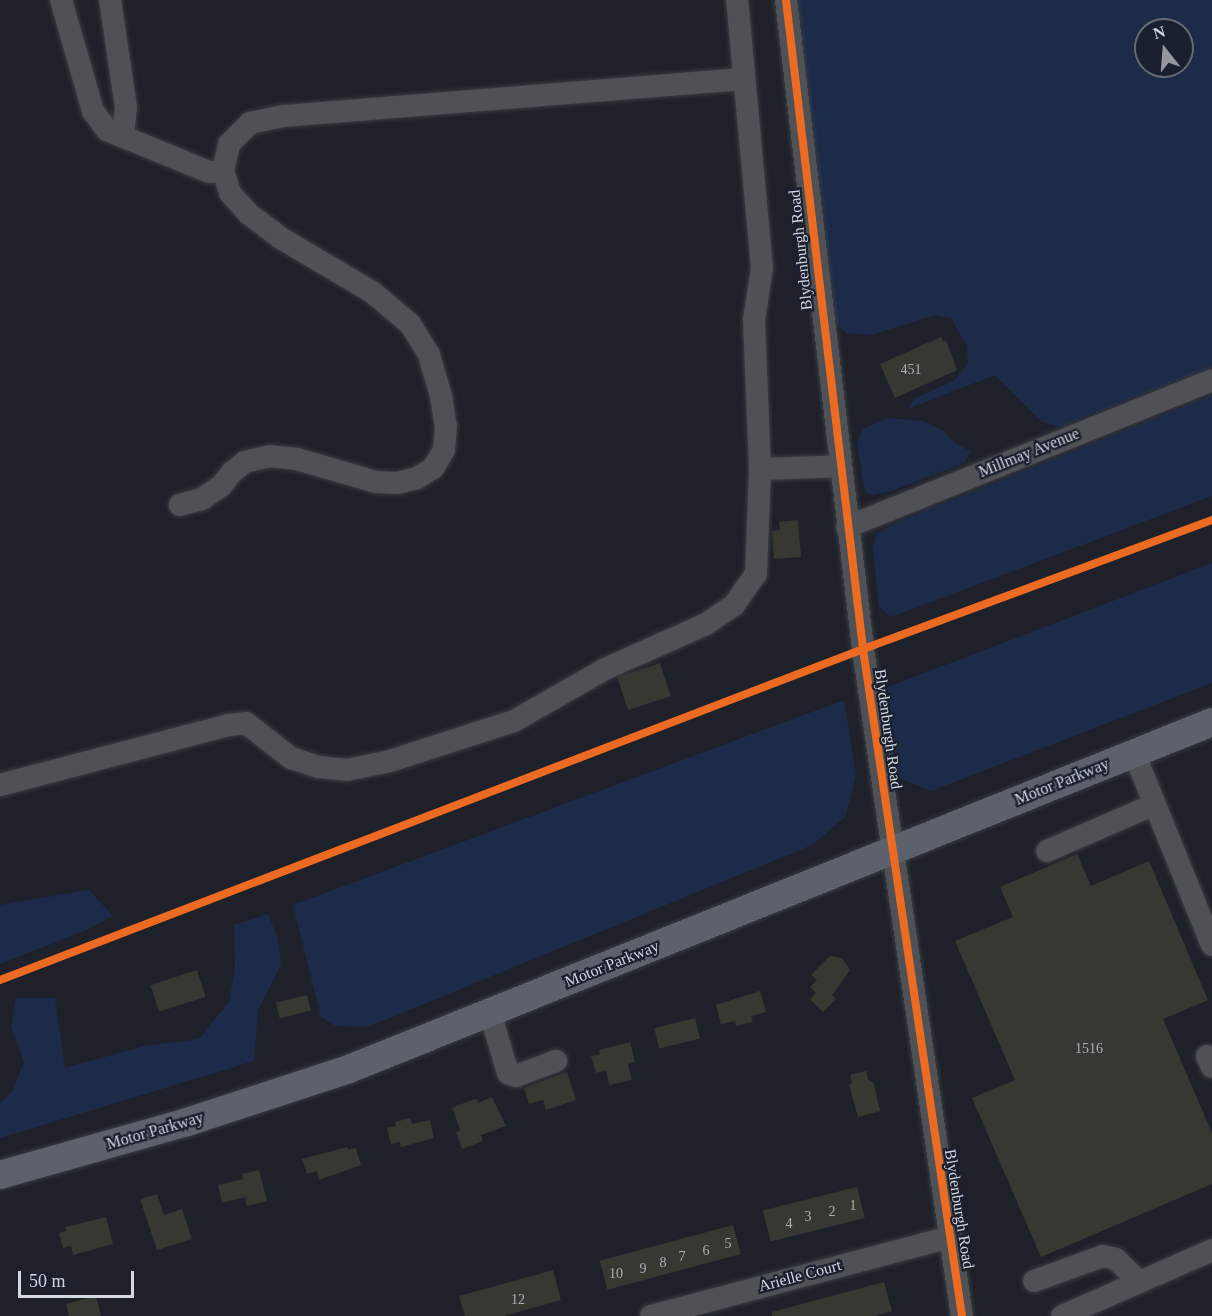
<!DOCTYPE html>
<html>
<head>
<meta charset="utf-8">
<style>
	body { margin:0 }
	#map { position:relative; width:1212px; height:1316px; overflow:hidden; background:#1e2129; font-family:"Times New Roman",serif }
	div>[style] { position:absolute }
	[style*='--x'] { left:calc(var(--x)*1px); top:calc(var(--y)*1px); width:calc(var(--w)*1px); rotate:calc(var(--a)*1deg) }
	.green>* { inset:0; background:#1c2b4a }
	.building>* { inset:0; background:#373832; transform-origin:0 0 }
	.roads { filter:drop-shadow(0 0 2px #393c42) drop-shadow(0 0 2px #393c42) }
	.minor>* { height:22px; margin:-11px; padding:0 11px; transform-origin:11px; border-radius:11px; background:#4e5156 }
	.major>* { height:28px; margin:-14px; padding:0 14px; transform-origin:14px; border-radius:14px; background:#5c616b }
	.cycleway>* { height:8px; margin:-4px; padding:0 4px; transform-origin:4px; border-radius:4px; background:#ed6a23 }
	span { translate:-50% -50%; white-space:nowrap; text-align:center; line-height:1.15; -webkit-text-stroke:4.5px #1a202d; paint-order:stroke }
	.number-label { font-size:14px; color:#acafb4 }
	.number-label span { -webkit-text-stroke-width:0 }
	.street-label { font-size:16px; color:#d3d7e0 }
	.north { position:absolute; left:1134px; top:18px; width:60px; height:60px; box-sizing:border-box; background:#1a202d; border:2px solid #646975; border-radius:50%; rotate:343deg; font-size:16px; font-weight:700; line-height:24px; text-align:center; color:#d3d7e0 }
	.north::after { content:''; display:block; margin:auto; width:21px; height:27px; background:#9497a0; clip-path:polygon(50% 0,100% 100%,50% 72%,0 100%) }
	.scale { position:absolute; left:18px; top:1271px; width:116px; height:27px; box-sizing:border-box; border:3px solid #d3d7e0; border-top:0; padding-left:8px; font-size:18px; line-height:21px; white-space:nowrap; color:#d3d7e0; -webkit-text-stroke:4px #1a202d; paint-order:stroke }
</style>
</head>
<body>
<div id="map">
	<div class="green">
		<div style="clip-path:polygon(evenodd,794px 0,1212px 0,1212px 367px,1060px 427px,1042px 422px,995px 375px,908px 409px,915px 398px,954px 381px,968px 363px,967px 346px,951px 318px,936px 315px,871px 335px,847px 333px,826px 316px,794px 0,1146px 30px,1182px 30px,1182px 66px,1146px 66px,1146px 30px)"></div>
		<div style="clip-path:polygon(1212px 395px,1212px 496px,891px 617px,879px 607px,873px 550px,876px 534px,897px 522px)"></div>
		<div style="clip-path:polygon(888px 418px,923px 421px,942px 430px,955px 443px,970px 451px,965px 463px,889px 492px,872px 495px,865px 492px,857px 443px,863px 429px)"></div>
		<div style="clip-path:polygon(1212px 563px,1212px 683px,931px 791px,899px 778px,893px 768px,880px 690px)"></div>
		<div style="clip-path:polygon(844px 700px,856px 774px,852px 792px,845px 817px,812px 845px,380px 1022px,364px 1027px,336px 1026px,321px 1017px,293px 905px)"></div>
		<div style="clip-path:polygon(89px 890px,113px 916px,87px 930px,0 964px,0 905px)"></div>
		<div style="clip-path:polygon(268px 914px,278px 939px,281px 965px,258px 1010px,254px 1061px,0 1138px,0 1103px,12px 1092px,24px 1062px,11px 1027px,16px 998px,55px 998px,65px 1068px,144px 1046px,199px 1039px,229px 1002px,235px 966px,234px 925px)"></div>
	</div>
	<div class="building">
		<div style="clip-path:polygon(941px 337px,943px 342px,946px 340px,957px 370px,895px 398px,880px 364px)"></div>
		<div style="clip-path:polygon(798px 520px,801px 557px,774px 559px,772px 531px,780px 530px,779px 522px)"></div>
		<div style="left:660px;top:663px;width:35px;height:45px;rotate:72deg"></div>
		<div style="clip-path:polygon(1077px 854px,1091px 886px,1149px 861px,1208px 1000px,1163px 1019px,1212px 1133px,1212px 1184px,1041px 1257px,972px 1098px,1015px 1080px,955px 941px,1013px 917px,1000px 887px)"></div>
		<div style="clip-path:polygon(830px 956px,842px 958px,850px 970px,832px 995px,836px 999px,823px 1012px,810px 999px,816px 993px,810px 987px,817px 980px,811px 975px)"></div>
		<div style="left:197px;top:970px;width:28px;height:49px;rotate:72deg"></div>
		<div style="clip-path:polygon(760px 991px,766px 1012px,751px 1016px,753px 1022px,736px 1026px,735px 1021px,721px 1024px,716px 1005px)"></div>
		<div style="left:307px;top:995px;width:16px;height:32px;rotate:76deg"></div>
		<div style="left:695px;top:1018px;width:21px;height:42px;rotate:76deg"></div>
		<div style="clip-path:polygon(630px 1042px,635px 1062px,628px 1064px,632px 1080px,609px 1085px,606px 1070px,596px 1073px,591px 1056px,600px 1054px,599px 1050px)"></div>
		<div style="clip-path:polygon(866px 1071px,868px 1079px,874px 1084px,880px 1111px,858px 1117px,849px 1085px,852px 1083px,850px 1075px)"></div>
		<div style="clip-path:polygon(567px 1072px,576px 1100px,546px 1110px,543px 1100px,529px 1104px,524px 1088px)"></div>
		<div style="clip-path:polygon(492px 1097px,506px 1126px,481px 1135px,483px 1141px,462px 1149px,456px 1132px,460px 1130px,459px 1126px,452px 1108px,469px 1101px,477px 1099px,478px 1103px)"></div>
		<div style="clip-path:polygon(410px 1118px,412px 1124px,430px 1120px,434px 1138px,401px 1147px,400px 1142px,391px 1144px,387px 1128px,396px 1126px,395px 1122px)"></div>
		<div style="clip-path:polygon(347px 1147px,348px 1150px,356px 1148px,361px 1165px,319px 1180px,317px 1171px,307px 1174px,302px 1159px)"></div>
		<div style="clip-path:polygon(259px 1170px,267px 1201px,247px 1206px,245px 1197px,222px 1203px,218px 1185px,243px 1179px,242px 1174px)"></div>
		<div style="left:857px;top:1187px;width:32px;height:97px;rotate:76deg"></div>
		<div style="clip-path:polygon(157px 1194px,164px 1215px,182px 1209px,192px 1239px,157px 1250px,140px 1199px)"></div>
		<div style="clip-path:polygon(106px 1217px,113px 1244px,73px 1255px,71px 1246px,63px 1248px,59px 1233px,66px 1231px,65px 1227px)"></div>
		<div style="left:733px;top:1225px;width:30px;height:138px;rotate:75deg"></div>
		<div style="clip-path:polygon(553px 1270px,561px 1300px,504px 1316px,465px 1316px,459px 1296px)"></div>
		<div style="clip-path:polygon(884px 1282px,892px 1311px,876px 1316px,772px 1316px,772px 1312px)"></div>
		<div style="clip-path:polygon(96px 1296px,101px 1316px,69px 1316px,66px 1304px)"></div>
	</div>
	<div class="roads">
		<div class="minor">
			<div style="--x:61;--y:0;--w:116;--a:73.9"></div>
			<div style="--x:93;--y:111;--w:24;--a:54"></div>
			<div style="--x:107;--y:130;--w:110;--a:22.4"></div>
			<div style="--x:209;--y:172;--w:14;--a:-4"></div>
			<div style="--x:223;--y:171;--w:23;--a:72"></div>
			<div style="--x:230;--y:193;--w:28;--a:48"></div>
			<div style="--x:249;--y:214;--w:38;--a:37"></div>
			<div style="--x:279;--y:237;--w:108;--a:30.6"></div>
			<div style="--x:372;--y:292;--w:50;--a:40.1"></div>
			<div style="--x:410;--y:324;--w:36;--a:58"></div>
			<div style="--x:429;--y:355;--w:43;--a:73.7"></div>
			<div style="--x:441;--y:396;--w:30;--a:81"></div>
			<div style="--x:446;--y:426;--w:24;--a:95"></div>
			<div style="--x:444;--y:450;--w:21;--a:121"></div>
			<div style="--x:433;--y:468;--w:19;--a:148"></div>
			<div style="--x:417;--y:478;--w:21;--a:166"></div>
			<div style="--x:397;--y:483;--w:21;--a:-177"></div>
			<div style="--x:376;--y:482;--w:82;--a:-163.8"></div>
			<div style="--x:297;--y:459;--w:27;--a:-174"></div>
			<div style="--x:270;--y:456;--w:26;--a:167"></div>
			<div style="--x:245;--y:462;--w:16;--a:142"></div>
			<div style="--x:232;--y:472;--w:18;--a:128"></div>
			<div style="--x:221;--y:486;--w:23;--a:146"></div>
			<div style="--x:202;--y:499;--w:23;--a:165"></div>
			<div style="--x:110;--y:0;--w:108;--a:81.5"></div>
			<div style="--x:126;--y:107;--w:30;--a:96"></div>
			<div style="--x:786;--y:0;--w:654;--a:83.23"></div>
			<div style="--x:863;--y:649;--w:674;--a:81.56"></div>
			<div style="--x:223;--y:171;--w:28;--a:-77"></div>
			<div style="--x:229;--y:144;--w:30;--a:-45"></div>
			<div style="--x:250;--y:123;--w:35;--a:-12"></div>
			<div style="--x:284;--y:116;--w:462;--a:-4.6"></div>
			<div style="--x:760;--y:469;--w:80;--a:-2.1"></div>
			<div style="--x:847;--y:527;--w:393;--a:-21.9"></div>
			<div style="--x:1134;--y:753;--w:207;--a:67.9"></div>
			<div style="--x:0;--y:785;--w:236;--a:-14.7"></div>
			<div style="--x:228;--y:725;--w:18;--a:-6"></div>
			<div style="--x:246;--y:723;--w:57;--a:37.9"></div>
			<div style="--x:291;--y:758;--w:29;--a:18"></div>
			<div style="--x:319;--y:767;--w:28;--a:6"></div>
			<div style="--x:347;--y:770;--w:44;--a:-11.8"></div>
			<div style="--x:390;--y:761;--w:130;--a:-17.9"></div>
			<div style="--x:514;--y:721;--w:105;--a:-29.7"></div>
			<div style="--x:605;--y:669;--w:111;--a:-24"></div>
			<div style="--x:706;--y:624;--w:34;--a:-34"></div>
			<div style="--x:734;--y:605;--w:38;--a:-55"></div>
			<div style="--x:756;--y:574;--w:105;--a:-87.8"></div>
			<div style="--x:760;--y:469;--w:149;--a:-92.3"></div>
			<div style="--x:754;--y:320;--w:53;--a:-81.3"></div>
			<div style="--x:762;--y:268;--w:269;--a:-95.3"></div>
			<div style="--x:1047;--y:851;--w:116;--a:-23.5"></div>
			<div style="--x:490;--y:1013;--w:63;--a:73.3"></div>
			<div style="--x:508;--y:1073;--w:9;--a:21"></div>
			<div style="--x:516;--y:1076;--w:43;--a:-20.6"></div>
			<div style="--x:1207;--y:1056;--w:12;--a:66"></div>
			<div style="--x:1034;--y:1281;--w:73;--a:-19.9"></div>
			<div style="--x:1103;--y:1256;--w:13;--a:13"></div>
			<div style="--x:1116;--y:1259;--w:33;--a:45"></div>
			<div style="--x:651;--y:1316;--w:308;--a:-14.8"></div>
			<div style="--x:1062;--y:1316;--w:164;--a:-23.7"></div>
		</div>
		<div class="major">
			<div style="--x:0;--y:1175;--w:194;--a:-15.8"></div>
			<div style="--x:187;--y:1122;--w:170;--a:-18.1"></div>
			<div style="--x:349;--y:1069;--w:930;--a:-21.9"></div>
		</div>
	</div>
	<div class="cycleway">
		<div style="--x:786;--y:0;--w:654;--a:83.23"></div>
		<div style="--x:863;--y:649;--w:674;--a:81.56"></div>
		<div style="--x:0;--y:980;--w:924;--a:-20.98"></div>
		<div style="--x:863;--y:649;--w:372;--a:-20.3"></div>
	</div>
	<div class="number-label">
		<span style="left:911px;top:370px">451</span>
		<span style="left:1089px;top:1049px">1516</span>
		<span style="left:853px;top:1206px">1</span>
		<span style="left:832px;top:1212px">2</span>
		<span style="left:808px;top:1217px">3</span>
		<span style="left:789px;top:1224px">4</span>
		<span style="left:728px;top:1244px">5</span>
		<span style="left:706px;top:1251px">6</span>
		<span style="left:682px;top:1257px">7</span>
		<span style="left:663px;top:1263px">8</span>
		<span style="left:643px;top:1269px">9</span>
		<span style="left:616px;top:1274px">10</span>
		<span style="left:518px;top:1300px">12</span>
	</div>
	<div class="street-label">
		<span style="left:801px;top:250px;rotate:-96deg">Blydenburgh Road</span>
		<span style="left:1029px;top:453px;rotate:-22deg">Millmay Avenue</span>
		<span style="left:888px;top:729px;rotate:82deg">Blydenburgh Road</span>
		<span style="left:1062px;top:782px;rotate:-22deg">Motor Parkway</span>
		<span style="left:612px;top:964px;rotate:-22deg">Motor Parkway</span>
		<span style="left:155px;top:1131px;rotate:-16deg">Motor Parkway</span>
		<span style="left:959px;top:1209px;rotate:81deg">Blydenburgh Road</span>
		<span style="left:800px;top:1276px;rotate:-15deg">Arielle Court</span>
	</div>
	<div class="north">N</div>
	<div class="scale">50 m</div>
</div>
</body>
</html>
